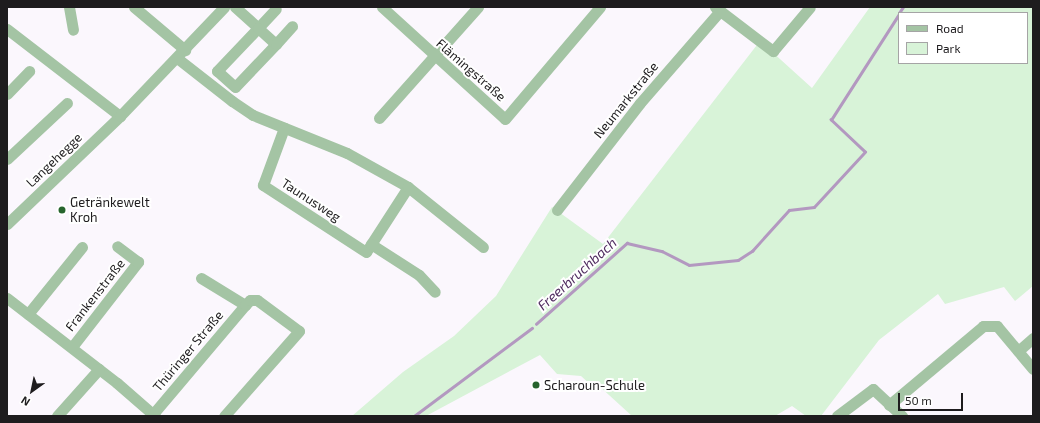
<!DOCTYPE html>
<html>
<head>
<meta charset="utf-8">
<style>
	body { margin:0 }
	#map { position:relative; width:1040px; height:423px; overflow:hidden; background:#fbf7fd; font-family:"Exo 2",sans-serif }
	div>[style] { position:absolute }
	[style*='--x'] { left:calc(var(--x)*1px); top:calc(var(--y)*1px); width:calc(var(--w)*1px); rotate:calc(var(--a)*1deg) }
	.green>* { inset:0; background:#d8f3d8 }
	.stream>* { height:2.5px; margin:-1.25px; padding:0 1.25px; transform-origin:1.25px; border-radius:1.25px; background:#b398c0 }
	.minor>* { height:11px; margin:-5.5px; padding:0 5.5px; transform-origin:5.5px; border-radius:5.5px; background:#a4c4a4 }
	.dots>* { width:11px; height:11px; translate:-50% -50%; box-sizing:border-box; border:2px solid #fff; border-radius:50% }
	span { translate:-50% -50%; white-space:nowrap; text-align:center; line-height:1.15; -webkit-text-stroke:4px #fff; paint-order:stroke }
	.street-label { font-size:13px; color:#1e1c1e }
	.poi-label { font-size:13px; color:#1e1c1e }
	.left { translate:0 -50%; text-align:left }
	.water-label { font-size:14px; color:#502d60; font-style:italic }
	.frame { position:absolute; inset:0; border:8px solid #1e1c1e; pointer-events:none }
	.legend { position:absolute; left:898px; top:12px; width:130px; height:52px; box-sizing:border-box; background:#fff; border:1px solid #a5a4a5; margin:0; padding:5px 7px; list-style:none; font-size:12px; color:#1e1c1e }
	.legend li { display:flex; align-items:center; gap:8px; height:20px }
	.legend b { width:20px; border:1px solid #a5a4a5 }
	.north { position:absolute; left:12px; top:371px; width:40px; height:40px; -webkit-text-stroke:3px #fff; paint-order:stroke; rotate:213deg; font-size:11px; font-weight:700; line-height:16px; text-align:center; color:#1e1c1e }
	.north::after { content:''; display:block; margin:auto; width:14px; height:18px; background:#1e1c1e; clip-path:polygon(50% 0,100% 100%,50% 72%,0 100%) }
	.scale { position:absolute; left:898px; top:393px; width:65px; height:18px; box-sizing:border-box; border:2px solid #1e1c1e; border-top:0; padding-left:5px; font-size:12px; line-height:14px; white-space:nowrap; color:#1e1c1e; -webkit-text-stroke:3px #fff; paint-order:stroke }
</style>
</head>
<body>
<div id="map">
	<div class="green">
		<div style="clip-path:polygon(evenodd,870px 7px,1033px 7px,1033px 286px,1015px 301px,1004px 287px,945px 304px,938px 294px,879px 340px,821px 416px,806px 416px,792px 406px,775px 416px,632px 416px,598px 385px,592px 386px,581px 376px,557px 374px,540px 355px,426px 416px,352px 416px,403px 372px,454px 336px,496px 296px,552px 207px,603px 244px,760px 41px,812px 88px,870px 7px,899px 13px,1027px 13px,1027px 63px,899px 63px,899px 13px)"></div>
	</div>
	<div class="stream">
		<div style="--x:899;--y:13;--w:7;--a:-56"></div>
		<div style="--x:536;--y:324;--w:122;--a:-41.7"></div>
		<div style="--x:627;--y:243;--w:36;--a:13"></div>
		<div style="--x:662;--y:251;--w:30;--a:27"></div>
		<div style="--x:689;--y:265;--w:49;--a:-5.8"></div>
		<div style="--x:738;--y:260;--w:17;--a:-33"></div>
		<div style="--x:752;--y:251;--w:55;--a:-47.9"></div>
		<div style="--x:789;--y:210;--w:25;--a:-7"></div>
		<div style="--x:814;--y:207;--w:75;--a:-47.2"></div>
		<div style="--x:865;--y:152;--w:47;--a:-136.7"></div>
		<div style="--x:831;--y:120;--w:126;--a:-57.3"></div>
		<div style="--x:414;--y:416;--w:147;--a:-36.7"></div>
	</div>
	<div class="minor">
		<div style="--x:69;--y:7;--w:23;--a:80"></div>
		<div style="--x:134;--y:7;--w:67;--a:40.1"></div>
		<div style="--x:235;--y:7;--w:31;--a:42"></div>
		<div style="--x:258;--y:28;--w:26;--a:-47"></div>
		<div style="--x:382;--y:7;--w:166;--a:42.3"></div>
		<div style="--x:505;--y:119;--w:147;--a:-49.7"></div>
		<div style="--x:715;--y:7;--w:73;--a:37.2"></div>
		<div style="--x:773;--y:51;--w:57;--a:-49.9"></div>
		<div style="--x:7;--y:29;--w:143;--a:37.6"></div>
		<div style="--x:276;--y:44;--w:59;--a:133.6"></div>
		<div style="--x:235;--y:87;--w:24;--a:-138"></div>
		<div style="--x:217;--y:71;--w:59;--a:-46.4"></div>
		<div style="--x:258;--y:28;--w:24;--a:42"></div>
		<div style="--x:276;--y:44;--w:24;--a:-48"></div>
		<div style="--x:177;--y:58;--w:70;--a:38"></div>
		<div style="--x:232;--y:101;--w:25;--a:34"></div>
		<div style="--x:253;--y:115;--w:101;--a:22"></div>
		<div style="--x:347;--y:153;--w:70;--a:29.1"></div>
		<div style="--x:408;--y:187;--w:77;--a:122.9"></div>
		<div style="--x:366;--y:252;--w:123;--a:-147"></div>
		<div style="--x:263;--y:185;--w:61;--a:-69.8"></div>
		<div style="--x:7;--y:94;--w:32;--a:-46"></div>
		<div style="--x:379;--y:118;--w:149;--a:-48.3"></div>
		<div style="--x:7;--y:159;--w:82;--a:-43"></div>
		<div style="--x:408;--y:187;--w:96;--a:38.7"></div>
		<div style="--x:557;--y:210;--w:135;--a:-52.2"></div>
		<div style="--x:640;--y:103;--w:122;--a:-49"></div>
		<div style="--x:7;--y:224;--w:156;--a:-43.7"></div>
		<div style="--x:120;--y:116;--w:151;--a:-46.3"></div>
		<div style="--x:371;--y:244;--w:57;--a:32.9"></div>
		<div style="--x:419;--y:275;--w:23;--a:47"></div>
		<div style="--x:201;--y:278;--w:52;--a:31.5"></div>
		<div style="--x:7;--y:298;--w:139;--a:37.7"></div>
		<div style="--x:117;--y:383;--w:50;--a:41"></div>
		<div style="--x:28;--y:314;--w:86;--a:-51.1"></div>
		<div style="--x:72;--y:347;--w:108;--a:-52.2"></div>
		<div style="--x:138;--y:262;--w:26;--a:-143"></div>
		<div style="--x:1018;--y:351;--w:20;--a:-41"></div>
		<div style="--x:889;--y:405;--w:123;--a:-40"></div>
		<div style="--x:983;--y:326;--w:14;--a:0"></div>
		<div style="--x:997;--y:326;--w:56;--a:50.1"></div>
		<div style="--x:153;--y:414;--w:143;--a:-49.8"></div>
		<div style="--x:245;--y:305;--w:7;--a:-45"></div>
		<div style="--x:250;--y:300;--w:7;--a:0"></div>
		<div style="--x:257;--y:300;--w:52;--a:36.4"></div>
		<div style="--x:299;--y:331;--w:113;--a:131.4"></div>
		<div style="--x:57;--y:416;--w:63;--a:-48.2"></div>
		<div style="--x:837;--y:416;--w:45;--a:-36.9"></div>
		<div style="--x:873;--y:389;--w:40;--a:43"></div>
	</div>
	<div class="dots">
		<div style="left:62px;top:210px;background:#27652d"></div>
		<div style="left:536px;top:385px;background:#27652d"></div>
	</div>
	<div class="street-label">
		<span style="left:471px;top:70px;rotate:41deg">Flämingstraße</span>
		<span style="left:626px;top:100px;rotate:-51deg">Neumarkstraße</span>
		<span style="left:54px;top:160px;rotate:-44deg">Langehegge</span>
		<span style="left:311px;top:200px;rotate:33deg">Taunusweg</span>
		<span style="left:95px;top:295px;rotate:-52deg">Frankenstraße</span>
		<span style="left:188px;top:351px;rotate:-50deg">Thüringer Straße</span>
	</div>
	<div class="poi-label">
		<span class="left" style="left:70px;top:210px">Getränkewelt<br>Kroh</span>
		<span class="left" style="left:544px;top:385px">Scharoun-Schule</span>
	</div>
	<div class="water-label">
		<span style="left:577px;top:274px;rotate:-42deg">Freerbruchbach</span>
	</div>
	<div class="frame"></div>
	<ul class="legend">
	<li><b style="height:5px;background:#a4c4a4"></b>Road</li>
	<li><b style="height:11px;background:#d8f3d8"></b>Park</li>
	</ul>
	<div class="north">N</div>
	<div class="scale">50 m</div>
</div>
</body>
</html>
